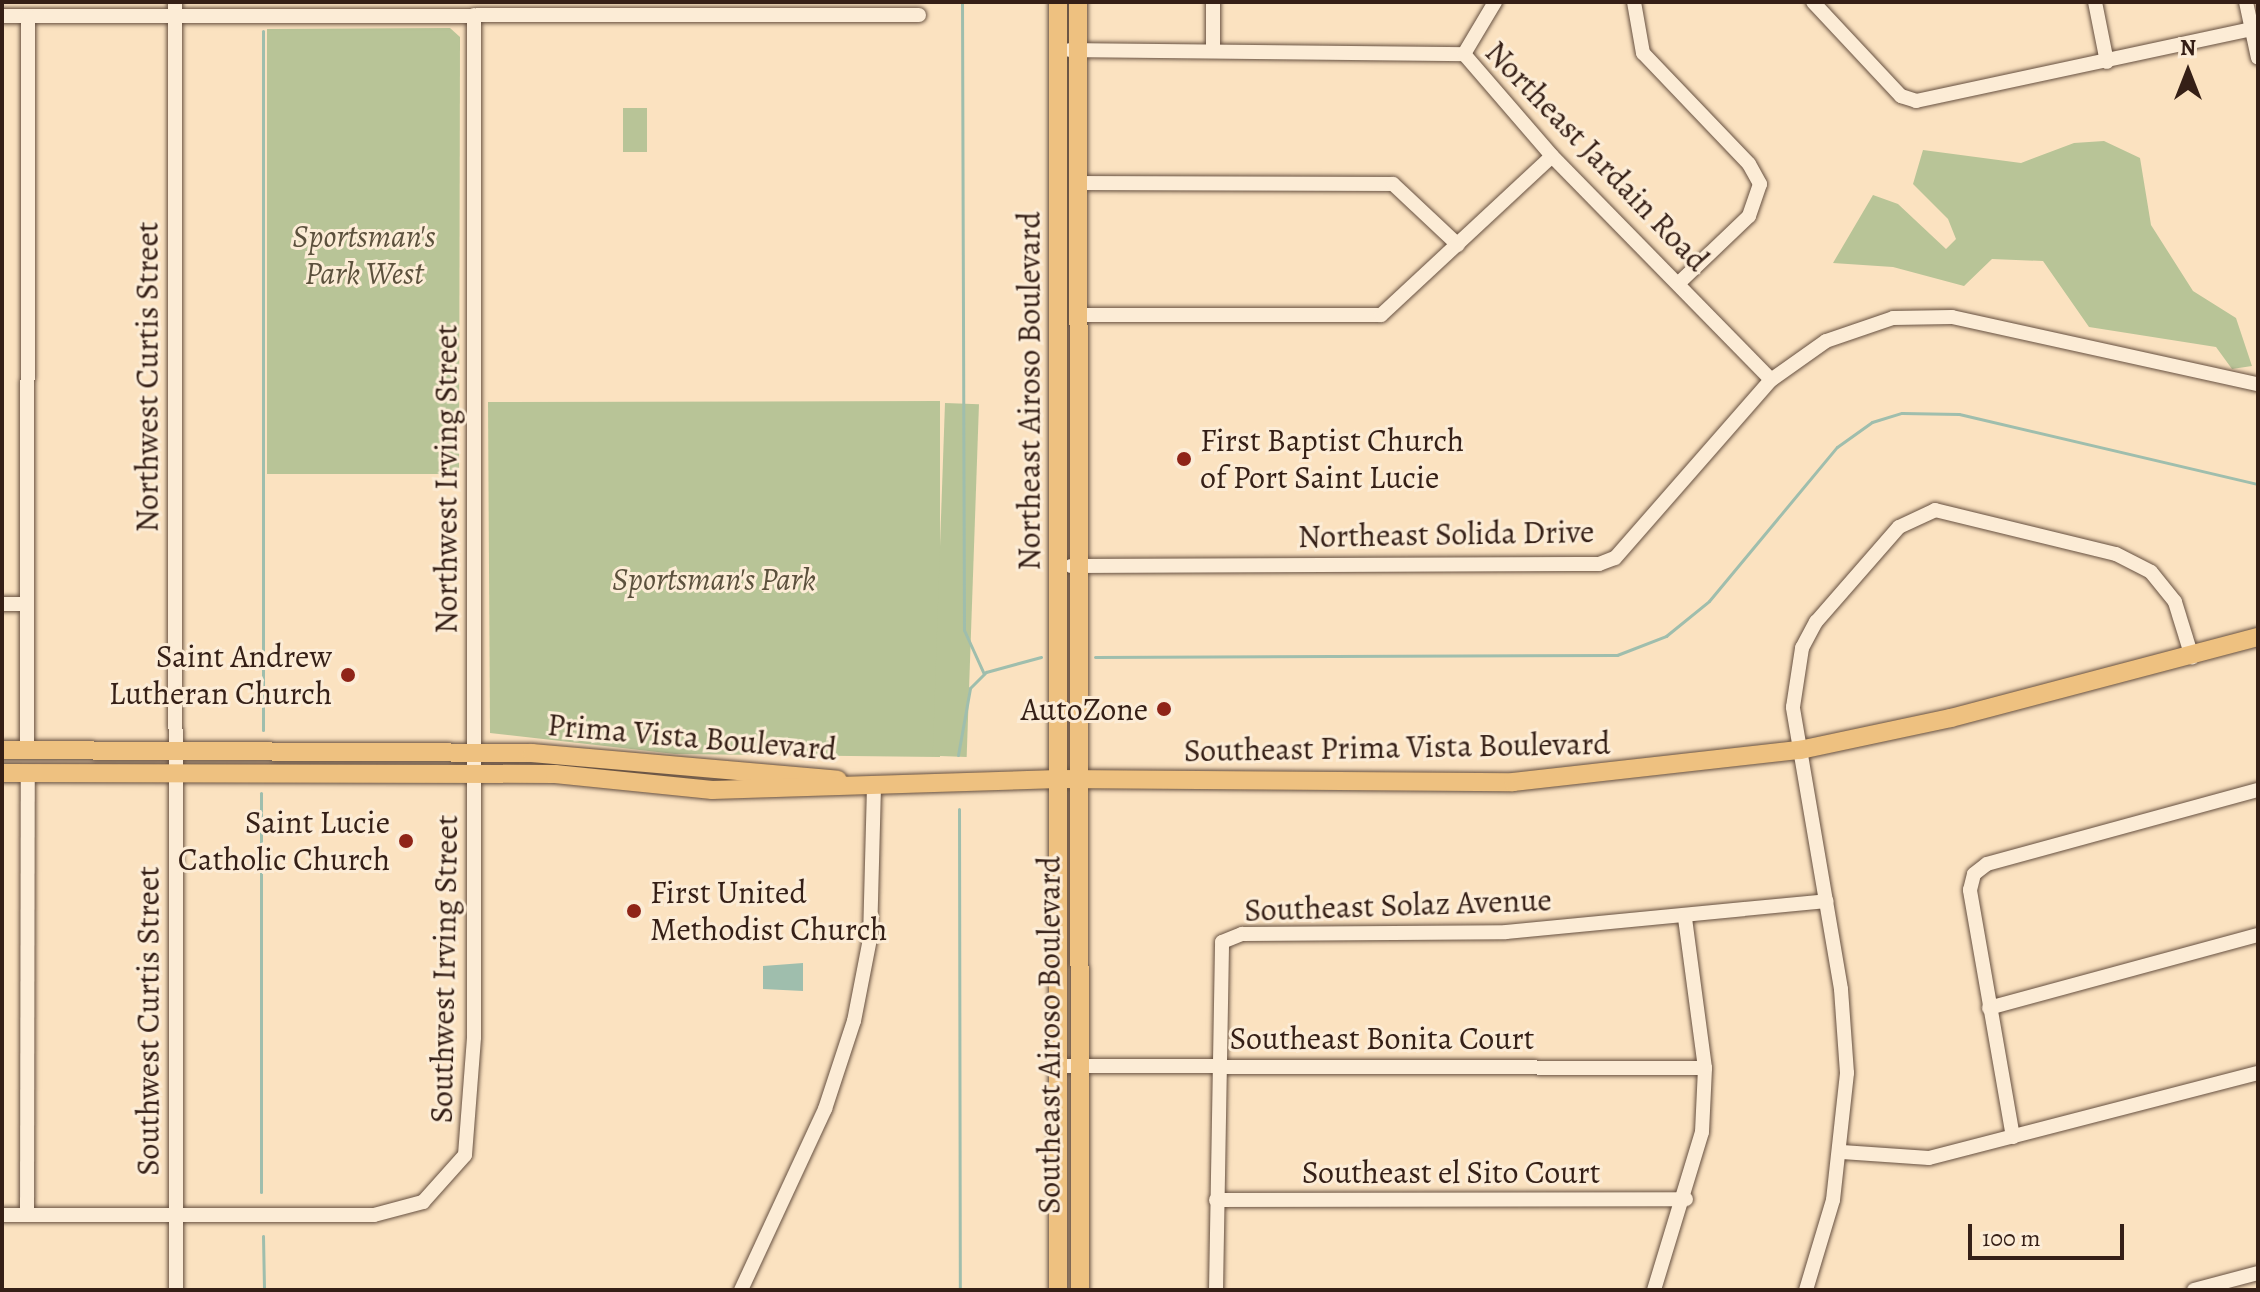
<!DOCTYPE html>
<html>
<head>
<meta charset="utf-8">
<style>
	body { margin:0 }
	#map { position:relative; width:2260px; height:1292px; overflow:hidden; background:#fbe2c0; font-family:Alegreya,serif }
	div>[style] { position:absolute }
	[style*='--x'] { left:calc(var(--x)*1px); top:calc(var(--y)*1px); width:calc(var(--w)*1px); rotate:calc(var(--a)*1deg) }
	.green>* { inset:0; background:#b8c497; transform-origin:0 0 }
	.water>* { inset:0; background:#9fbead }
	.stream>* { height:3px; margin:-1.5px; padding:0 1.5px; transform-origin:1.5px; border-radius:1.5px; background:#9fbead }
	.roads { filter:drop-shadow(0 0 2px #665040) drop-shadow(0 0 2px #665040) }
	.minor>* { height:14px; margin:-7px; padding:0 7px; transform-origin:7px; border-radius:7px; background:#fcecd6 }
	.major>* { height:18px; margin:-9px; padding:0 9px; transform-origin:9px; border-radius:9px; background:#eec180 }
	.dots>* { width:22px; height:22px; translate:-50% -50%; box-sizing:border-box; border:4px solid #fcecd6; border-radius:50% }
	span { translate:-50% -50%; white-space:nowrap; text-align:center; line-height:1.15; -webkit-text-stroke:6px #fcecd6; paint-order:stroke }
	.street-label { font-size:32px; color:#351f16 }
	.park-label { font-size:32px; color:#5c513d; font-style:italic }
	.poi-label { font-size:32px; color:#351f16 }
	.left { translate:0 -50%; text-align:left }
	.right { translate:-100% -50%; text-align:right }
	.frame { position:absolute; inset:0; border:4px solid #351f16; pointer-events:none }
	.north { position:absolute; left:2148px; top:32px; width:80px; height:80px; -webkit-text-stroke:6px #fcecd6; paint-order:stroke; rotate:0deg; font-size:22px; font-weight:700; line-height:32px; text-align:center; color:#351f16 }
	.north::after { content:''; display:block; margin:auto; width:28px; height:36px; background:#351f16; clip-path:polygon(50% 0,100% 100%,50% 72%,0 100%) }
	.scale { position:absolute; left:1968px; top:1224px; width:156px; height:36px; box-sizing:border-box; border:4px solid #351f16; border-top:0; padding-left:10px; font-size:24px; line-height:28px; white-space:nowrap; color:#351f16; -webkit-text-stroke:6px #fcecd6; paint-order:stroke }
</style>
</head>
<body>
<div id="map">
	<div class="green">
		<div style="clip-path:polygon(450px 28px,460px 37px,459px 474px,267px 474px,267px 29px)"></div>
		<div style="left:623px;top:108px;width:24px;height:44px"></div>
		<div style="clip-path:polygon(2104px 141px,2140px 158px,2151px 225px,2193px 291px,2236px 318px,2252px 366px,2232px 369px,2216px 347px,2089px 327px,2043px 261px,1992px 259px,1964px 286px,1893px 267px,1833px 263px,1873px 195px,1898px 204px,1946px 249px,1956px 239px,1948px 219px,1913px 184px,1923px 150px,2021px 163px,2074px 143px)"></div>
		<div style="clip-path:polygon(940px 401px,940px 757px,675px 754px,490px 733px,488px 402px)"></div>
		<div style="left:945px;top:403px;width:34px;height:353px;rotate:2deg"></div>
	</div>
	<div class="water">
		<div style="clip-path:polygon(803px 963px,803px 991px,763px 989px,763px 966px)"></div>
	</div>
	<div class="stream">
		<div style="--x:962;--y:2;--w:628;--a:89.82"></div>
		<div style="--x:964;--y:630;--w:48;--a:65.6"></div>
		<div style="--x:263;--y:31;--w:699;--a:90"></div>
		<div style="--x:1095;--y:657;--w:522;--a:-0.22"></div>
		<div style="--x:1617;--y:655;--w:53;--a:-21.2"></div>
		<div style="--x:1666;--y:636;--w:55;--a:-39.1"></div>
		<div style="--x:1709;--y:601;--w:200;--a:-50.3"></div>
		<div style="--x:1837;--y:447;--w:43;--a:-35.5"></div>
		<div style="--x:1872;--y:422;--w:31;--a:-17"></div>
		<div style="--x:1902;--y:413;--w:57;--a:1"></div>
		<div style="--x:1959;--y:414;--w:307;--a:13.2"></div>
		<div style="--x:958;--y:755;--w:68;--a:-79.8"></div>
		<div style="--x:970;--y:688;--w:23;--a:-45"></div>
		<div style="--x:986;--y:672;--w:57;--a:-15.3"></div>
		<div style="--x:261;--y:793;--w:399;--a:90"></div>
		<div style="--x:959;--y:809;--w:481;--a:89.9"></div>
		<div style="--x:263;--y:1236;--w:54;--a:88.9"></div>
	</div>
	<div class="roads">
		<div class="minor">
			<div style="--x:175;--y:2;--w:1288;--a:89.96"></div>
			<div style="--x:1634;--y:2;--w:52;--a:80"></div>
			<div style="--x:1643;--y:53;--w:153;--a:46.3"></div>
			<div style="--x:1749;--y:164;--w:23;--a:61"></div>
			<div style="--x:1760;--y:184;--w:34;--a:109"></div>
			<div style="--x:1749;--y:216;--w:97;--a:136.3"></div>
			<div style="--x:1813;--y:2;--w:129;--a:46.9"></div>
			<div style="--x:1901;--y:96;--w:16;--a:18"></div>
			<div style="--x:1916;--y:101;--w:344;--a:-12.1"></div>
			<div style="--x:2095;--y:2;--w:61;--a:78.7"></div>
			<div style="--x:2246;--y:2;--w:57;--a:77.9"></div>
			<div style="--x:2;--y:16;--w:917;--a:-0.06"></div>
			<div style="--x:1070;--y:50;--w:394;--a:0.6"></div>
			<div style="--x:1464;--y:54;--w:135;--a:49.2"></div>
			<div style="--x:1552;--y:156;--w:313;--a:45.6"></div>
			<div style="--x:1213;--y:50;--w:48;--a:-90"></div>
			<div style="--x:1464;--y:54;--w:61;--a:-59.2"></div>
			<div style="--x:1079;--y:183;--w:314;--a:0.2"></div>
			<div style="--x:1393;--y:184;--w:89;--a:43.2"></div>
			<div style="--x:1082;--y:315;--w:299;--a:0"></div>
			<div style="--x:1381;--y:315;--w:233;--a:-42.9"></div>
			<div style="--x:1071;--y:566;--w:528;--a:-0.22"></div>
			<div style="--x:1599;--y:564;--w:17;--a:-21"></div>
			<div style="--x:1615;--y:558;--w:237;--a:-48.8"></div>
			<div style="--x:1771;--y:380;--w:67;--a:-35.3"></div>
			<div style="--x:1826;--y:341;--w:71;--a:-18.9"></div>
			<div style="--x:1893;--y:318;--w:59;--a:-1"></div>
			<div style="--x:1952;--y:317;--w:313;--a:12.4"></div>
			<div style="--x:2;--y:604;--w:24;--a:0"></div>
			<div style="--x:27;--y:750;--w:734;--a:-89.92"></div>
			<div style="--x:1989;--y:1008;--w:279;--a:-15.2"></div>
			<div style="--x:1058;--y:1066;--w:647;--a:0.18"></div>
			<div style="--x:2013;--y:1137;--w:251;--a:-99.9"></div>
			<div style="--x:1970;--y:890;--w:16;--a:-76"></div>
			<div style="--x:1974;--y:874;--w:16;--a:-38"></div>
			<div style="--x:1987;--y:864;--w:281;--a:-15.3"></div>
			<div style="--x:1842;--y:1152;--w:87;--a:3.9"></div>
			<div style="--x:1929;--y:1158;--w:340;--a:-14.5"></div>
			<div style="--x:1216;--y:1200;--w:470;--a:-0.1"></div>
			<div style="--x:2;--y:1215;--w:372;--a:0"></div>
			<div style="--x:374;--y:1215;--w:51;--a:-14.9"></div>
			<div style="--x:423;--y:1202;--w:63;--a:-48.2"></div>
			<div style="--x:465;--y:1155;--w:118;--a:-85.6"></div>
			<div style="--x:474;--y:1037;--w:1022;--a:-90"></div>
			<div style="--x:27;--y:1215;--w:442;--a:-89.9"></div>
			<div style="--x:741;--y:1290;--w:200;--a:-65.1"></div>
			<div style="--x:825;--y:1109;--w:93;--a:-71.8"></div>
			<div style="--x:854;--y:1021;--w:84;--a:-79"></div>
			<div style="--x:870;--y:939;--w:156;--a:-88.5"></div>
			<div style="--x:1216;--y:1290;--w:348;--a:-89"></div>
			<div style="--x:1222;--y:942;--w:22;--a:-22"></div>
			<div style="--x:1242;--y:934;--w:264;--a:-0.4"></div>
			<div style="--x:1506;--y:932;--w:322;--a:-5.5"></div>
			<div style="--x:1654;--y:1290;--w:165;--a:-73.1"></div>
			<div style="--x:1702;--y:1132;--w:64;--a:-87.3"></div>
			<div style="--x:1705;--y:1068;--w:150;--a:-97.6"></div>
			<div style="--x:1806;--y:1290;--w:94;--a:-73.3"></div>
			<div style="--x:1833;--y:1200;--w:128;--a:-83.7"></div>
			<div style="--x:1847;--y:1073;--w:84;--a:-94.1"></div>
			<div style="--x:1841;--y:989;--w:286;--a:-99.7"></div>
			<div style="--x:1793;--y:707;--w:60;--a:-81.3"></div>
			<div style="--x:1802;--y:648;--w:30;--a:-62"></div>
			<div style="--x:1816;--y:622;--w:126;--a:-48.9"></div>
			<div style="--x:1899;--y:527;--w:40;--a:-25"></div>
			<div style="--x:1935;--y:510;--w:186;--a:13.7"></div>
			<div style="--x:2116;--y:554;--w:39;--a:27"></div>
			<div style="--x:2151;--y:572;--w:38;--a:51"></div>
			<div style="--x:2175;--y:602;--w:58;--a:72.8"></div>
			<div style="--x:2194;--y:1290;--w:66;--a:-14.9"></div>
		</div>
		<div class="major">
			<div style="--x:1078;--y:2;--w:1288;--a:89.91"></div>
			<div style="--x:2;--y:750;--w:530;--a:0.32"></div>
			<div style="--x:532;--y:753;--w:307;--a:5"></div>
			<div style="--x:2;--y:773;--w:553;--a:0.1"></div>
			<div style="--x:555;--y:774;--w:158;--a:5.8"></div>
			<div style="--x:712;--y:790;--w:347;--a:-1.8"></div>
			<div style="--x:1059;--y:779;--w:454;--a:0.4"></div>
			<div style="--x:1513;--y:782;--w:289;--a:-6.4"></div>
			<div style="--x:1800;--y:750;--w:154;--a:-12"></div>
			<div style="--x:1951;--y:718;--w:318;--a:-14.8"></div>
			<div style="--x:1058;--y:1290;--w:1288;--a:-90"></div>
		</div>
	</div>
	<div class="dots">
		<div style="left:1184px;top:459px;background:#8f2418"></div>
		<div style="left:348px;top:675px;background:#8f2418"></div>
		<div style="left:1164px;top:709px;background:#8f2418"></div>
		<div style="left:406px;top:841px;background:#8f2418"></div>
		<div style="left:634px;top:911px;background:#8f2418"></div>
	</div>
	<div class="street-label">
		<span style="left:1597px;top:156px;rotate:46deg">Northeast Jardain Road</span>
		<span style="left:147px;top:377px;rotate:-90deg">Northwest Curtis Street</span>
		<span style="left:1029px;top:391px;rotate:-90deg">Northeast Airoso Boulevard</span>
		<span style="left:446px;top:479px;rotate:-90deg">Northwest Irving Street</span>
		<span style="left:1446px;top:534px;rotate:-1deg">Northeast Solida Drive</span>
		<span style="left:692px;top:737px;rotate:5deg">Prima Vista Boulevard</span>
		<span style="left:1397px;top:747px;rotate:-1deg">Southeast Prima Vista Boulevard</span>
		<span style="left:1398px;top:905px;rotate:-2deg">Southeast Solaz Avenue</span>
		<span style="left:444px;top:969px;rotate:-89deg">Southwest Irving Street</span>
		<span style="left:148px;top:1021px;rotate:-90deg">Southwest Curtis Street</span>
		<span style="left:1049px;top:1035px;rotate:-90deg">Southeast Airoso Boulevard</span>
		<span style="left:1382px;top:1038px">Southeast Bonita Court</span>
		<span style="left:1451px;top:1172px">Southeast el Sito Court</span>
	</div>
	<div class="park-label">
		<span style="left:364px;top:255px">Sportsman's<br>Park West</span>
		<span style="left:714px;top:579px">Sportsman's Park</span>
	</div>
	<div class="poi-label">
		<span class="left" style="left:1200px;top:459px">First Baptist Church<br>of Port Saint Lucie</span>
		<span class="right" style="left:332px;top:675px">Saint Andrew<br>Lutheran Church</span>
		<span class="right" style="left:1148px;top:709px">AutoZone</span>
		<span class="right" style="left:390px;top:841px">Saint Lucie<br>Catholic Church</span>
		<span class="left" style="left:650px;top:911px">First United<br>Methodist Church</span>
	</div>
	<div class="frame"></div>
	<div class="north">N</div>
	<div class="scale">100 m</div>
</div>
</body>
</html>
